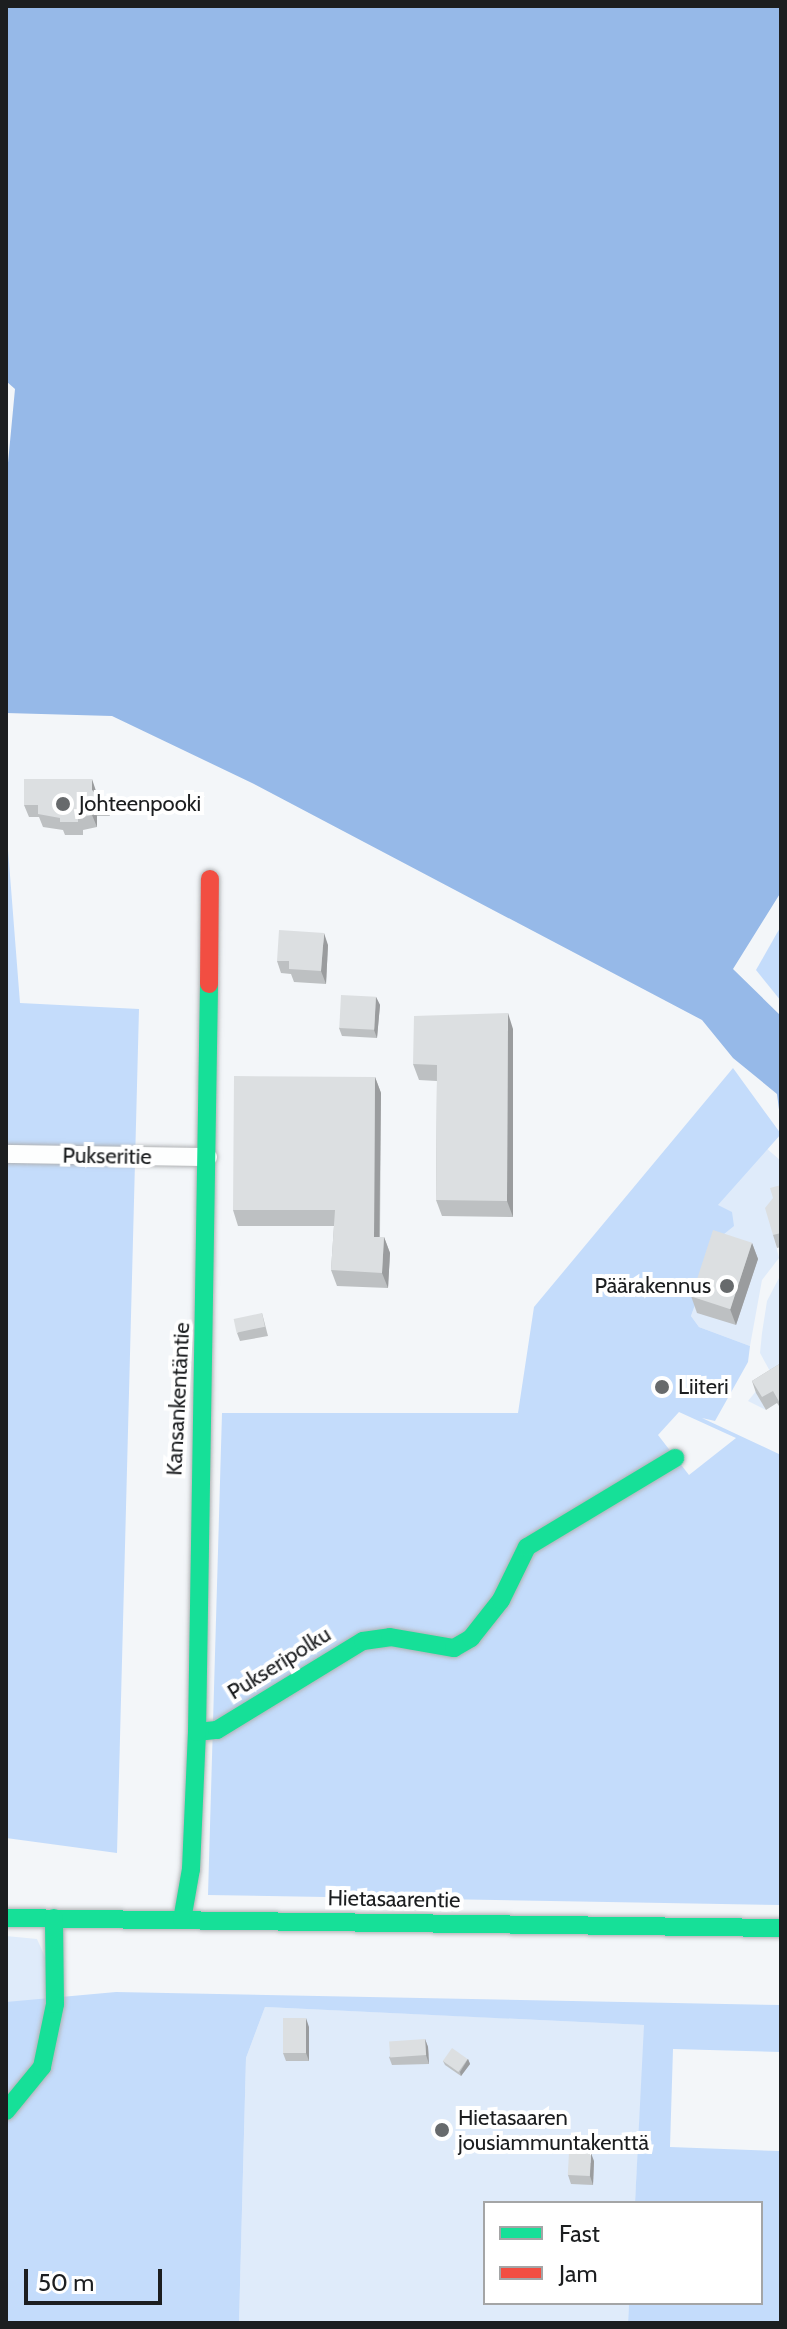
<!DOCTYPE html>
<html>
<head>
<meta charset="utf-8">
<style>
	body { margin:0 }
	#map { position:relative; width:787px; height:2329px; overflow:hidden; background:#f3f6f9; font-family:Cabin,sans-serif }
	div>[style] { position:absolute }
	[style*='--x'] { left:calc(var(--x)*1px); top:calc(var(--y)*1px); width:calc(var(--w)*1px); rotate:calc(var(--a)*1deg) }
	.green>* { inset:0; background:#dfebfa }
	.forest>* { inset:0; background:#c4dcfb }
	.water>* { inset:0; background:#96b9e8 }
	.roads { filter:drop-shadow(0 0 2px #afb1b3) drop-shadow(0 0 2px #afb1b3) }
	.street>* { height:18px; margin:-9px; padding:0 9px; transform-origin:9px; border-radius:9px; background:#fdfefe }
	.fast>* { height:18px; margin:-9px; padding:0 9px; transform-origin:9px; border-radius:9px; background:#16e098 }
	.jam>* { height:18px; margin:-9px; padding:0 9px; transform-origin:9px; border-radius:9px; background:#f24e42 }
	.wall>* { inset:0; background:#bdc0c2 }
	.shaded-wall>* { inset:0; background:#9a9c9e }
	.building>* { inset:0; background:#dcdfe1; transform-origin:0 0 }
	.dots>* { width:22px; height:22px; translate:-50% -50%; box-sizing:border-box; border:4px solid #fff; border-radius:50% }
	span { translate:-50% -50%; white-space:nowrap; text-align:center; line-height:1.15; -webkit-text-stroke:8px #fff; paint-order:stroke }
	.poi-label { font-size:22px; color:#1c1e20 }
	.left { translate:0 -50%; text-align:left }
	.right { translate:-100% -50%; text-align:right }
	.street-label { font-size:22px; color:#1c1e20 }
	.frame { position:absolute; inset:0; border:8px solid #1c1e20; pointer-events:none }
	.legend { position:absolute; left:483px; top:2201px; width:280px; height:104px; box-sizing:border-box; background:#fff; border:2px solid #a4a5a6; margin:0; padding:10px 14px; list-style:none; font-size:24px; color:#1c1e20 }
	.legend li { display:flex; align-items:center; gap:16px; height:40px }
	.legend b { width:40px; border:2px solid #a4a5a6 }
	.scale { position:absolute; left:24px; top:2269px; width:138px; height:36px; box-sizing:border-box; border:4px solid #1c1e20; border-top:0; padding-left:10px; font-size:24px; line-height:28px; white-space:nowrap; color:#1c1e20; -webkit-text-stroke:6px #fff; paint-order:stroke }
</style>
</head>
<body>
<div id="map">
	<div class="green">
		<div style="clip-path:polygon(765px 1147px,781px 1161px,781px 1199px,770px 1221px,779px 1258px,762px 1280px,750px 1346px,699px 1327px,691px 1316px,719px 1237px,717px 1206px)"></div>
		<div style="clip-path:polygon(781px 1274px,781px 1379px,757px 1393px,766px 1410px,748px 1401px,771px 1373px,760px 1353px,762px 1333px,767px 1301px)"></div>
		<div style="clip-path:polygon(6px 1936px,37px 1939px,45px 1957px,50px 2002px,6px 2002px)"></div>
		<div style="clip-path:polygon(265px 2007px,645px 2025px,635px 2203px,485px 2203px,485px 2303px,629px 2303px,628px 2323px,239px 2323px,246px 2058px)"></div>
	</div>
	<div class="forest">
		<div style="clip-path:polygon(6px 824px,20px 1003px,139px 1009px,117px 1853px,6px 1838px)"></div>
		<div style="clip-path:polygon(781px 926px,781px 1001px,756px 970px)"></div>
		<div style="clip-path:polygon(evenodd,733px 1068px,781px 1134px,718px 1205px,732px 1212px,734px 1226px,719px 1238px,691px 1316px,699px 1327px,750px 1346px,748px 1362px,715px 1421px,702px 1418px,781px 1455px,781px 1905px,208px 1895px,222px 1413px,518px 1413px,534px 1307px,733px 1068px,679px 1412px,736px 1438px,689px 1475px,658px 1435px,679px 1412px)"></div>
		<div style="clip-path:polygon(116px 1992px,781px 2005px,781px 2052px,673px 2049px,670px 2147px,779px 2151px,781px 2096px,781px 2323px,628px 2323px,629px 2303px,761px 2303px,761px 2203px,635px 2203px,644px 2025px,265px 2007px,246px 2058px,239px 2323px,6px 2323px,6px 2002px)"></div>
	</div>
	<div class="water">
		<div style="clip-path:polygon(6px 6px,781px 6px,781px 892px,733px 969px,781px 1016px,781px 1125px,777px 1094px,733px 1058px,702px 1020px,252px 783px,112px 716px,6px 713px,6px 484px,15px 389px,6px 381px)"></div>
	</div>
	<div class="roads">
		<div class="street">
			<div style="--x:6;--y:1154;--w:202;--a:0.9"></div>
		</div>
		<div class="fast">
			<div style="--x:197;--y:1732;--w:20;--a:-6"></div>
			<div style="--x:217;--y:1730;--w:171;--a:-31.4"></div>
			<div style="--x:363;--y:1641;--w:27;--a:-8"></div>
			<div style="--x:390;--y:1637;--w:65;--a:9.8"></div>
			<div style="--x:454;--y:1648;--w:20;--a:-30"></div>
			<div style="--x:471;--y:1638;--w:48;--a:-51.7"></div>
			<div style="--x:501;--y:1600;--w:59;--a:-63.9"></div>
			<div style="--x:527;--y:1547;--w:173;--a:-31"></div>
			<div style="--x:6;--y:1918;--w:775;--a:0.74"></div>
			<div style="--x:182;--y:1920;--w:52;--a:-80"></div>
			<div style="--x:191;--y:1869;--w:137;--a:-87.5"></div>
			<div style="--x:197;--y:1732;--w:748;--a:-89.08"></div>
			<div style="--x:6;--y:2111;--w:57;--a:-50.7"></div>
			<div style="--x:42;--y:2067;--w:64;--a:-78.3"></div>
			<div style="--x:55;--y:2004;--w:86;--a:-90.7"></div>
		</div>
		<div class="jam">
			<div style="--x:209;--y:984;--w:105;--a:-89.5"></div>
		</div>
	</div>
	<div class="wall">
		<div style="clip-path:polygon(96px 791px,96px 794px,105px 803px,110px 816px,97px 816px,97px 827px,83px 830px,83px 835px,65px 835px,63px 830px,43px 827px,39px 817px,29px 817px,24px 805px)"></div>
		<div style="clip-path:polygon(328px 945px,326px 984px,294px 982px,291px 974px,281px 973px,277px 961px)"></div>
		<div style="clip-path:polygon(376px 997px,380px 1005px,377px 1038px,342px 1036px,339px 1028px)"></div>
		<div style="clip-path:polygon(513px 1029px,513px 1217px,442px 1216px,436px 1200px,437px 1081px,419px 1080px,413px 1064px)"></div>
		<div style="clip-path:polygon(375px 1077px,381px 1093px,380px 1237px,384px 1237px,390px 1253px,388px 1288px,337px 1286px,331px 1270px,334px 1226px,238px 1226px,233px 1210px)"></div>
		<div style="clip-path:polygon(781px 1185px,781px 1247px,777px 1248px,773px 1235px,773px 1198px)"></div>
		<div style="clip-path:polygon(752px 1243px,758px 1259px,736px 1325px,697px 1313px,691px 1296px)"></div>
		<div style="clip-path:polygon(262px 1313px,268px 1336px,240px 1341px,237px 1333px)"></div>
		<div style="clip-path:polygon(781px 1363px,781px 1409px,777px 1403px,766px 1410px,756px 1393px,752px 1381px)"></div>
		<div style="clip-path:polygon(309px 2027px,309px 2061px,286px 2061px,283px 2053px)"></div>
		<div style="clip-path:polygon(425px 2039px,428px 2047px,429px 2064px,392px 2065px,389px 2057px)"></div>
		<div style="clip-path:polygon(468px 2059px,470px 2064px,461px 2076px,445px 2065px,443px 2061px)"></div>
		<div style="clip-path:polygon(594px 2161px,593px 2185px,571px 2184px,568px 2175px)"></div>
	</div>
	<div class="shaded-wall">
		<div style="clip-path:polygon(92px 779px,96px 791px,96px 802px,92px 790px)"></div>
		<div style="clip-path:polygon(92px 803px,97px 816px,97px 827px,92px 815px)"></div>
		<div style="clip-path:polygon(324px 933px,328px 945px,326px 984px,321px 971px)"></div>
		<div style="clip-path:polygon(376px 997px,380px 1005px,377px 1038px,374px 1030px)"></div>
		<div style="clip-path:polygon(508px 1013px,513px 1029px,513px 1217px,507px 1201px)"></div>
		<div style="clip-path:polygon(375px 1077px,381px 1093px,379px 1253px,374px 1237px)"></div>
		<div style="clip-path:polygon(384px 1237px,390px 1253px,388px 1288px,382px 1273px)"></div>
		<div style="clip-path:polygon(752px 1243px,758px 1259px,736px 1325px,730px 1309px)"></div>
		<div style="clip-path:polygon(306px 2018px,309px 2027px,309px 2061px,306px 2053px)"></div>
		<div style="clip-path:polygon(425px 2039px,428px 2047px,429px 2064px,426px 2055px)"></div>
		<div style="clip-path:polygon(468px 2059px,470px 2064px,461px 2076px,460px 2072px)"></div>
		<div style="clip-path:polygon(591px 2153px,594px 2161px,593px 2185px,590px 2176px)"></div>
	</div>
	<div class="building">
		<div style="clip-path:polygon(24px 779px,92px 779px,92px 790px,105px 803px,92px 803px,92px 815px,78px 818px,78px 822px,60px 822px,60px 818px,38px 814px,38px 805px,24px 805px)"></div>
		<div style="clip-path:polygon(279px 930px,324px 933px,321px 971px,289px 969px,289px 961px,277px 961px)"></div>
		<div style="left:341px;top:995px;width:35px;height:33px;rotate:3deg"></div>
		<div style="clip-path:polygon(508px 1013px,507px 1201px,436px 1200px,437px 1065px,413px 1064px,414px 1016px)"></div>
		<div style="clip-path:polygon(234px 1076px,375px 1077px,374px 1237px,384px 1237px,382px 1273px,331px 1270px,335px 1210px,233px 1210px)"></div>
		<div style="clip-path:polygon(781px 1185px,781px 1233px,773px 1235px,765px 1208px,773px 1198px,770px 1188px)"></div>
		<div style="left:713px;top:1230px;width:41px;height:70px;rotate:18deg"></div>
		<div style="left:262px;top:1313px;width:14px;height:29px;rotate:78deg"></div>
		<div style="clip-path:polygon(781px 1363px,781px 1405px,773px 1391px,762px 1397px,752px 1381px)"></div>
		<div style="left:283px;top:2018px;width:23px;height:35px"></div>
		<div style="left:425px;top:2039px;width:16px;height:36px;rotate:86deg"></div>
		<div style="left:452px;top:2048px;width:19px;height:16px;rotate:35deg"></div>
		<div style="left:569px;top:2152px;width:22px;height:23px;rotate:3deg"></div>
	</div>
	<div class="dots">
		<div style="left:63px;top:804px;background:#676a6c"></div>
		<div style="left:727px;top:1286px;background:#676a6c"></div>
		<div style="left:662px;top:1387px;background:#676a6c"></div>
		<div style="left:442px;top:2130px;background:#676a6c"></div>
	</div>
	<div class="poi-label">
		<span class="left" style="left:79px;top:804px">Johteenpooki</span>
		<span class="right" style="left:711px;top:1286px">Päärakennus</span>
		<span class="left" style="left:678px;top:1387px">Liiteri</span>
		<span class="left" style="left:458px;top:2130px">Hietasaaren<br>jousiammuntakenttä</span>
	</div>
	<div class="street-label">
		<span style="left:107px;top:1156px;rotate:1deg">Pukseritie</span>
		<span style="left:178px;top:1399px;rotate:-87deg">Kansankentäntie</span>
		<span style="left:279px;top:1663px;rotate:-32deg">Pukseripolku</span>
		<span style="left:394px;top:1899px;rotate:1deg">Hietasaarentie</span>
	</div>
	<div class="frame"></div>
	<ul class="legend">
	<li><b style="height:10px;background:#16e098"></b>Fast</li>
	<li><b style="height:10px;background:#f24e42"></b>Jam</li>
	</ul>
	<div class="scale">50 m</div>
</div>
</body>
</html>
